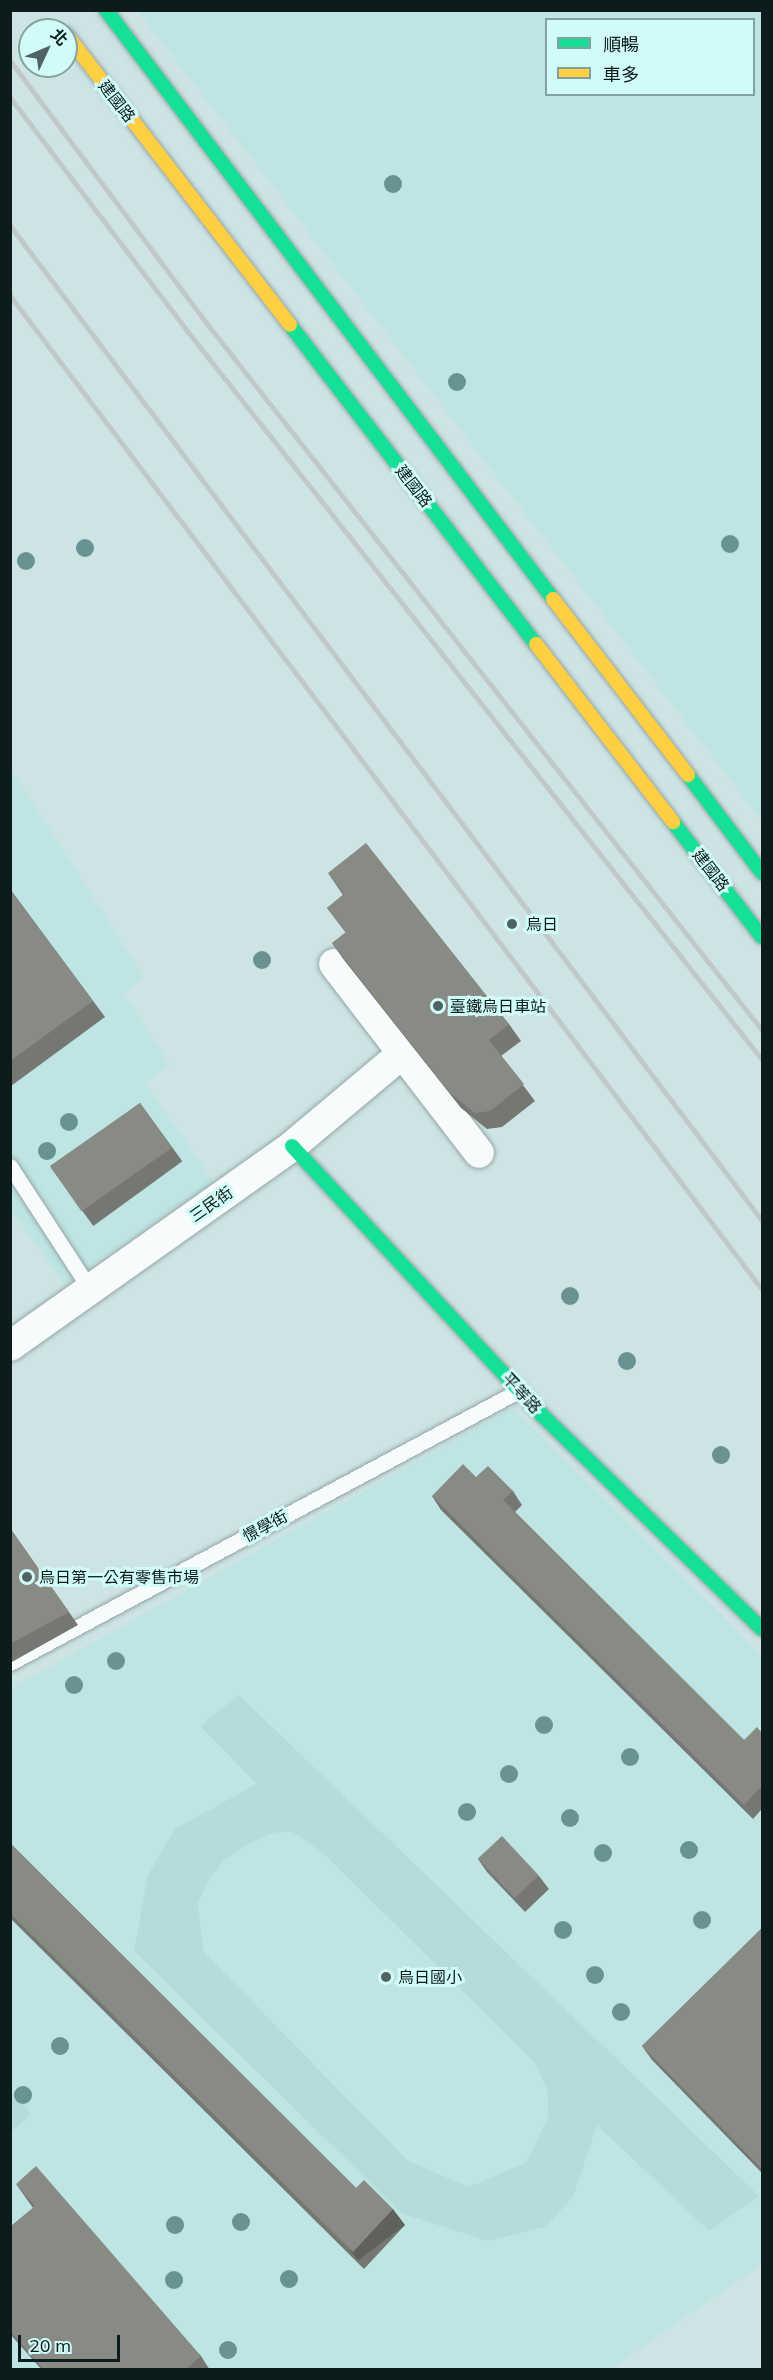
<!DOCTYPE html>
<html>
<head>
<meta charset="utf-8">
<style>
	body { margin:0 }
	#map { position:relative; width:773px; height:2380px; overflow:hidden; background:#cee4e4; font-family:Mulish,"Noto Sans TC",sans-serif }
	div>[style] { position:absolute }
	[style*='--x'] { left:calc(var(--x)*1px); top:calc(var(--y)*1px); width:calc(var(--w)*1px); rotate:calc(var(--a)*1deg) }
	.built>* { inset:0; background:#bee4e3 }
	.green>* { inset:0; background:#b4dcdb }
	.roads { filter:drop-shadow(0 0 2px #95a6a6) drop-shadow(0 0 2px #95a6a6) }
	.lane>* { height:15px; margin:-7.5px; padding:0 7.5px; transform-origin:7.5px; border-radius:7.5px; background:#f8fbfb }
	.street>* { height:30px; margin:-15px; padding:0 15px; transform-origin:15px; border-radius:15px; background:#f8fbfb }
	.fast>* { height:14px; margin:-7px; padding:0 7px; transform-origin:7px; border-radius:7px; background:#16e098 }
	.slow>* { height:14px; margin:-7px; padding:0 7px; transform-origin:7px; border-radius:7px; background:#ffcf43 }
	.rail>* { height:4.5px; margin:-2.25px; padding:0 2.25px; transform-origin:2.25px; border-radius:2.25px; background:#c1c8c8 }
	.trees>* { width:18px; height:18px; margin:-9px; border-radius:50%; background:#689392 }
	.wall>* { inset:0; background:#757872; transform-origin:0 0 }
	.shaded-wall>* { inset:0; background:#5f615c; transform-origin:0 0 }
	.building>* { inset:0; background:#888b84; transform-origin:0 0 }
	.dots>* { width:16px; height:16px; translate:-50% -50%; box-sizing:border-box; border:3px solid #d1fbf9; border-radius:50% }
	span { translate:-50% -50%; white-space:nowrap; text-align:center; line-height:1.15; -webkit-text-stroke:6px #d1fbf9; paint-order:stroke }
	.street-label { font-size:16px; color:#0c1c1c }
	.poi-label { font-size:16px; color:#0c1c1c }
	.left { translate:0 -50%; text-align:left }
	.frame { position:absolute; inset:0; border:12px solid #0c1c1c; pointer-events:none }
	.legend { position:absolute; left:545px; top:18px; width:210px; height:78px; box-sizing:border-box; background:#d1fbf9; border:2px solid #82a2a1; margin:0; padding:8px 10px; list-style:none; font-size:18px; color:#0c1c1c }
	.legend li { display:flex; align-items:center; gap:12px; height:30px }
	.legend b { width:30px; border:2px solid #82a2a1 }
	.north { position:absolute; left:18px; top:18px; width:60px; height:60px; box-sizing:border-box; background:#d1fbf9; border:2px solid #82a2a1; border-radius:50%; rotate:46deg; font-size:16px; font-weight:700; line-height:24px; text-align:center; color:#0c1c1c }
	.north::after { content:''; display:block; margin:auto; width:21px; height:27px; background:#506262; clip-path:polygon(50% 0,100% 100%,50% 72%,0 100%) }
	.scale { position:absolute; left:18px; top:2335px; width:102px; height:27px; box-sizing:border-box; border:3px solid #0c1c1c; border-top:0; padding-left:8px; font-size:18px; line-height:21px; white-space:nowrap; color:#0c1c1c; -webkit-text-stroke:4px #d1fbf9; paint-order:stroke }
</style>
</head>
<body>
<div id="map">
	<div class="built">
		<div style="clip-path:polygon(evenodd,138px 11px,762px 11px,762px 821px,138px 11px,546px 20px,754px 20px,754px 94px,546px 94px,546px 20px)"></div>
		<div style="clip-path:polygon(10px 767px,144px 977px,124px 993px,169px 1064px,146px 1084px,214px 1182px,64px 1285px,11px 1209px)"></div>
		<div style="clip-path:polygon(512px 1408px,762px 1655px,762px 2264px,610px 2369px,11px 2369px,10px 1689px)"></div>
	</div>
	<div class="green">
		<div style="clip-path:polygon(evenodd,239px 1695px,759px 2196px,709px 2231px,597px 2125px,573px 2197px,545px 2227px,488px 2241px,401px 2213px,134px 1951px,148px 1875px,175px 1829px,257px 1784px,200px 1726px,239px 1695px,291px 1831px,322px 1852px,534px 2062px,547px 2089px,549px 2116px,526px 2163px,469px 2187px,408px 2161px,203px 1951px,198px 1903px,209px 1879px,223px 1861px,247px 1845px,272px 1833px,291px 1831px)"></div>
		<div style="clip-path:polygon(10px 2091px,31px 2114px,11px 2132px,10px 2132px)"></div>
	</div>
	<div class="roads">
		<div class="lane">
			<div style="--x:10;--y:1166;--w:147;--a:57"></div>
			<div style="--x:10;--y:1663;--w:578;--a:-28.16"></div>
		</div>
		<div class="street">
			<div style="--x:334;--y:964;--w:238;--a:52.5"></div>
			<div style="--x:10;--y:1346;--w:346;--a:-35.3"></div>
			<div style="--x:292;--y:1146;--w:145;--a:-40"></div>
		</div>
		<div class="fast">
			<div style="--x:106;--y:10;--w:739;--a:52.8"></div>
			<div style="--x:290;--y:325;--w:403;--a:52.4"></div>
			<div style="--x:688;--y:775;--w:123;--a:52.9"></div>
			<div style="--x:673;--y:822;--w:145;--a:52.3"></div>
			<div style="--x:292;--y:1146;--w:367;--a:47.1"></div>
			<div style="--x:542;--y:1415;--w:307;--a:44.2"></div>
		</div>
		<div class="slow">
			<div style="--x:66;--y:34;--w:367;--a:52.4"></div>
			<div style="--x:553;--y:599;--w:222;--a:52.5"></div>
			<div style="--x:536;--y:644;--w:225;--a:52.4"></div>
		</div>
	</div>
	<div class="rail">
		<div style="--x:10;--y:60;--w:321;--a:53.2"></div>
		<div style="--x:202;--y:317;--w:907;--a:51.85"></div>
		<div style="--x:10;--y:97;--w:291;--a:52.8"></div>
		<div style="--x:186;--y:329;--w:930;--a:51.73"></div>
		<div style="--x:10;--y:225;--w:1247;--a:52.92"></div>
		<div style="--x:10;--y:295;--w:1246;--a:52.89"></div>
	</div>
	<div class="trees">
		<div style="left:393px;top:184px"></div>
		<div style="left:457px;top:382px"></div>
		<div style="left:730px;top:544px"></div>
		<div style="left:85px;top:548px"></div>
		<div style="left:26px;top:561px"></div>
		<div style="left:262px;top:960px"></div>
		<div style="left:69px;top:1122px"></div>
		<div style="left:47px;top:1151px"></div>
		<div style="left:570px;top:1296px"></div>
		<div style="left:627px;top:1361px"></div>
		<div style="left:721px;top:1455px"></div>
		<div style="left:116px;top:1661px"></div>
		<div style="left:74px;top:1685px"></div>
		<div style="left:544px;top:1725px"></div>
		<div style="left:630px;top:1757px"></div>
		<div style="left:509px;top:1774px"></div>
		<div style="left:467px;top:1812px"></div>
		<div style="left:570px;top:1818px"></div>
		<div style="left:689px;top:1850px"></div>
		<div style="left:603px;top:1853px"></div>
		<div style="left:702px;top:1920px"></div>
		<div style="left:563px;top:1930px"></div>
		<div style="left:595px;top:1975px"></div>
		<div style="left:621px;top:2012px"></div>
		<div style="left:60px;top:2046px"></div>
		<div style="left:23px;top:2095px"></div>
		<div style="left:241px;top:2222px"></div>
		<div style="left:175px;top:2225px"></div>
		<div style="left:289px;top:2279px"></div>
		<div style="left:174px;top:2280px"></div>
		<div style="left:228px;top:2350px"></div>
	</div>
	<div class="wall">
		<div style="clip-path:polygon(328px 873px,509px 1024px,521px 1041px,501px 1056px,535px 1101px,502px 1127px,487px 1129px,461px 1108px,344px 960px,332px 943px,346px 933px,327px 908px,343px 895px)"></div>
		<div style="clip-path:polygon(10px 889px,105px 1017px,11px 1086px,10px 1086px)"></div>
		<div style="left:140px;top:1103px;width:72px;height:110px;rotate:54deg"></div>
		<div style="clip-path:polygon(476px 1477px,513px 1491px,522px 1505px,515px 1512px,744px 1740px,762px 1733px,762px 1809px,753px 1819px,441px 1510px,432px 1496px)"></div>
		<div style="clip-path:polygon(10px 1528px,78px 1625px,10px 1663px)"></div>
		<div style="clip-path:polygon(10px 1843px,356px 2188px,405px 2225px,364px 2269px,10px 1918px)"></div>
		<div style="clip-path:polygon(478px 1859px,539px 1876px,549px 1889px,525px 1912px,487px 1872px)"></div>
		<div style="clip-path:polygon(762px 1928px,762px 2173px,652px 2060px,642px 2046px)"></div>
		<div style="clip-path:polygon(16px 2184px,201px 2356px,210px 2370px,42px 2370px,10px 2334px,10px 2227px,33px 2208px)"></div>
	</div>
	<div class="shaded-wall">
		<div style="left:393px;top:2209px;width:20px;height:59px;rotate:53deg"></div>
	</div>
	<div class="building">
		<div style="clip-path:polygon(366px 843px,509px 1024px,489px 1040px,524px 1084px,490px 1111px,475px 1113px,449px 1092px,332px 943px,346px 932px,327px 908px,344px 894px,328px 873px)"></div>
		<div style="clip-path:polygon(10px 889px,93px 1001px,10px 1061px)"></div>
		<div style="left:140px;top:1103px;width:55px;height:110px;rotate:55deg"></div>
		<div style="clip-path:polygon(463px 1464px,476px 1477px,488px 1466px,513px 1491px,503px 1500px,744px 1740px,757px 1727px,762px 1733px,762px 1786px,744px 1805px,432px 1496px)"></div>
		<div style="clip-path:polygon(10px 1528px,69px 1612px,10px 1644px)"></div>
		<div style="left:502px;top:1836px;width:54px;height:33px;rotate:47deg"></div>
		<div style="clip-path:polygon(10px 1843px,356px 2188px,364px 2180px,393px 2209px,353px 2252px,10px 1913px)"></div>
		<div style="clip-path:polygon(762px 1928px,762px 2169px,642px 2046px)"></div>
		<div style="clip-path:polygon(36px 2166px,201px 2356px,185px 2370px,44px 2370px,10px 2331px,10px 2227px,35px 2206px,16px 2184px)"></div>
	</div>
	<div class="dots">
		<div style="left:512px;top:924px;background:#506262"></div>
		<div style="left:438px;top:1006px;background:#506262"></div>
		<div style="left:27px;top:1577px;background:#506262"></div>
		<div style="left:386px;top:1977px;background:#506262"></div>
	</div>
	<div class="street-label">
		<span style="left:117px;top:101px;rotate:52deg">建國路</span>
		<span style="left:414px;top:486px;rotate:52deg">建國路</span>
		<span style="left:711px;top:870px;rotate:52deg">建國路</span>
		<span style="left:211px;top:1204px;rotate:-35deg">三民街</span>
		<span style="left:522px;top:1393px;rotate:47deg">平等路</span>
		<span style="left:265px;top:1526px;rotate:-28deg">憬學街</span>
	</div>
	<div class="poi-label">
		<span class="left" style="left:526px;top:924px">烏日</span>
		<span class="left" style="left:450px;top:1006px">臺鐵烏日車站</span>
		<span class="left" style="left:39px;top:1577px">烏日第一公有零售市場</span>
		<span class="left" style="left:398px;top:1977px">烏日國小</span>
	</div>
	<div class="frame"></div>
	<ul class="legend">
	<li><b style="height:8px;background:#16e098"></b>順暢</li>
	<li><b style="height:8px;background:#ffcf43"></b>車多</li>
	</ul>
	<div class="north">北</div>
	<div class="scale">20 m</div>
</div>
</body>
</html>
